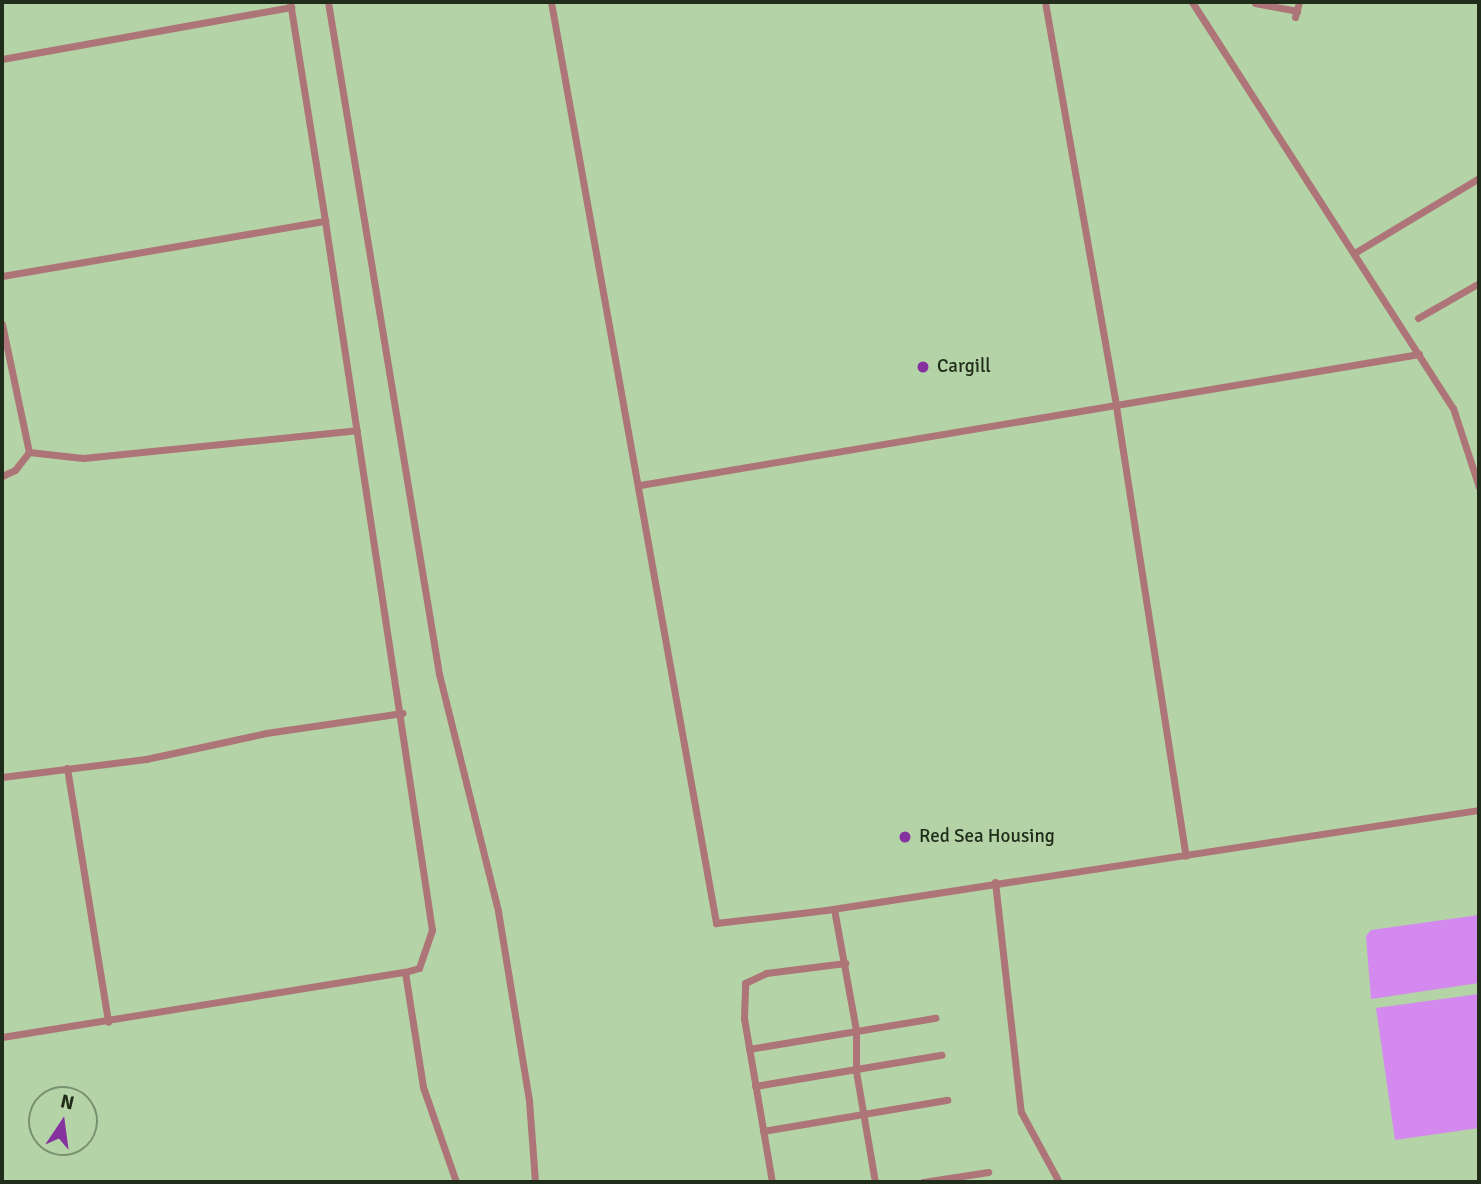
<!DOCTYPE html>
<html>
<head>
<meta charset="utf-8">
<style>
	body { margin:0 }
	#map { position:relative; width:1481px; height:1184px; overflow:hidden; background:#b4d3a6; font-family:Signika,sans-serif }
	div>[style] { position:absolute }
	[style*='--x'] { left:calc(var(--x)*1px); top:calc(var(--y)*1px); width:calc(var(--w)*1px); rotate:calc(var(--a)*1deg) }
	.water>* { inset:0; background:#d389ee }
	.minor>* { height:7px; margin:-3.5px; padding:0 3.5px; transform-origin:3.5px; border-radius:3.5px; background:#ae7578 }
	.dots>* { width:19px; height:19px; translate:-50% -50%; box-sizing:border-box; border:4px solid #b4d3a6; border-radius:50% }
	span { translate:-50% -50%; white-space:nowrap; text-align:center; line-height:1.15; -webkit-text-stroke:6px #b4d3a6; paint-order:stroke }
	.poi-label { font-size:19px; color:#212d1b }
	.left { translate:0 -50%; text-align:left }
	.frame { position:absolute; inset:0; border:4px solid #212d1b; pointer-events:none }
	.north { position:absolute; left:28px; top:1086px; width:70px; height:70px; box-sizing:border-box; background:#b4d3a6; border:2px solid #79916e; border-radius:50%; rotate:13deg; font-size:19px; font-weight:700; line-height:28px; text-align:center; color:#212d1b }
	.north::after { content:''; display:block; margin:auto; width:24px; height:32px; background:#8532a0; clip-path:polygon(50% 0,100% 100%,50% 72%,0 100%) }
</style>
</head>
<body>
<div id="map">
	<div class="water">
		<div style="clip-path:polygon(1479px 915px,1479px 983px,1371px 999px,1366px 936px,1371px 930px)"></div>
		<div style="clip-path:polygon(1479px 994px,1479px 1128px,1395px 1140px,1376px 1008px)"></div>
	</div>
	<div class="minor">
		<div style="--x:290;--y:2;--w:222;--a:80.9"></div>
		<div style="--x:328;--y:2;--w:681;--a:80.62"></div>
		<div style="--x:439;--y:674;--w:244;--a:76"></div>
		<div style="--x:498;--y:911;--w:192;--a:80.7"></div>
		<div style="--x:529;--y:1100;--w:82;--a:85.8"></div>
		<div style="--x:551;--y:2;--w:936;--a:79.84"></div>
		<div style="--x:716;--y:923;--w:111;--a:-6.7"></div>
		<div style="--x:826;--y:910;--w:661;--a:-8.71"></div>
		<div style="--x:1045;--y:2;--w:410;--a:80"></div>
		<div style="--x:1116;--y:406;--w:455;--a:81.2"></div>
		<div style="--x:1192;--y:2;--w:483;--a:57.3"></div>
		<div style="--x:1453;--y:408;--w:83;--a:71.8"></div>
		<div style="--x:1255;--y:3;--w:43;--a:10.8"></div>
		<div style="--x:1295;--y:17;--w:16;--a:-75"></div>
		<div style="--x:2;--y:59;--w:294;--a:-10.2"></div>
		<div style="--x:1356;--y:252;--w:144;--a:-31"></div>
		<div style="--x:2;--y:276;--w:328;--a:-9.7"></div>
		<div style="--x:325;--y:221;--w:717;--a:81.42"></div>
		<div style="--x:432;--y:930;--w:40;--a:108.9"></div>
		<div style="--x:419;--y:968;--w:15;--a:164"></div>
		<div style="--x:405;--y:972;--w:116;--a:81.1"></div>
		<div style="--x:423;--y:1087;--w:101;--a:70.8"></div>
		<div style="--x:1418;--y:318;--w:70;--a:-29.8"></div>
		<div style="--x:2;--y:324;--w:131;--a:78.1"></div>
		<div style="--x:2;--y:476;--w:14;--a:-25"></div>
		<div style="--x:15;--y:470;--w:23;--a:-52"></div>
		<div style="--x:29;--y:452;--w:54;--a:6.3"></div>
		<div style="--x:83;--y:458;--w:275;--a:-5.8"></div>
		<div style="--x:640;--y:485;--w:790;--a:-9.55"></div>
		<div style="--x:67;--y:768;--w:257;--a:80.8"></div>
		<div style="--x:2;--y:777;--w:145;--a:-7.1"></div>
		<div style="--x:146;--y:759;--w:123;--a:-12.2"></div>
		<div style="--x:266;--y:733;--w:138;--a:-8.3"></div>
		<div style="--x:995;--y:882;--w:231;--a:83.6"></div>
		<div style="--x:1021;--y:1112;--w:80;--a:61.5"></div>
		<div style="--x:834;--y:909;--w:123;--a:79.7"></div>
		<div style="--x:856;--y:1030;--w:41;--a:90"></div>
		<div style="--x:856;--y:1071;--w:113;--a:80.3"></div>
		<div style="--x:2;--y:1037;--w:408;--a:-9.2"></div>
		<div style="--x:749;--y:1049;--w:189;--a:-9.5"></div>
		<div style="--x:755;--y:1086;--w:189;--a:-9.5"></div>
		<div style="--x:763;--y:1131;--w:187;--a:-9.6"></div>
		<div style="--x:772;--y:1182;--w:166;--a:-99.7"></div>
		<div style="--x:744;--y:1018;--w:35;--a:-88"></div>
		<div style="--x:745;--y:983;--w:23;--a:-25"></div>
		<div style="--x:766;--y:973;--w:80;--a:-7.2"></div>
		<div style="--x:923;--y:1182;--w:66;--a:-8.7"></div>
	</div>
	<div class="dots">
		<div style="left:923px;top:367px;background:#8532a0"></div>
		<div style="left:905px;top:837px;background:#8532a0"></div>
	</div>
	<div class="poi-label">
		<span class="left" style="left:937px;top:367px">Cargill</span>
		<span class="left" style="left:919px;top:837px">Red Sea Housing</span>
	</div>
	<div class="frame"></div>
	<div class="north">N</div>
</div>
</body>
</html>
